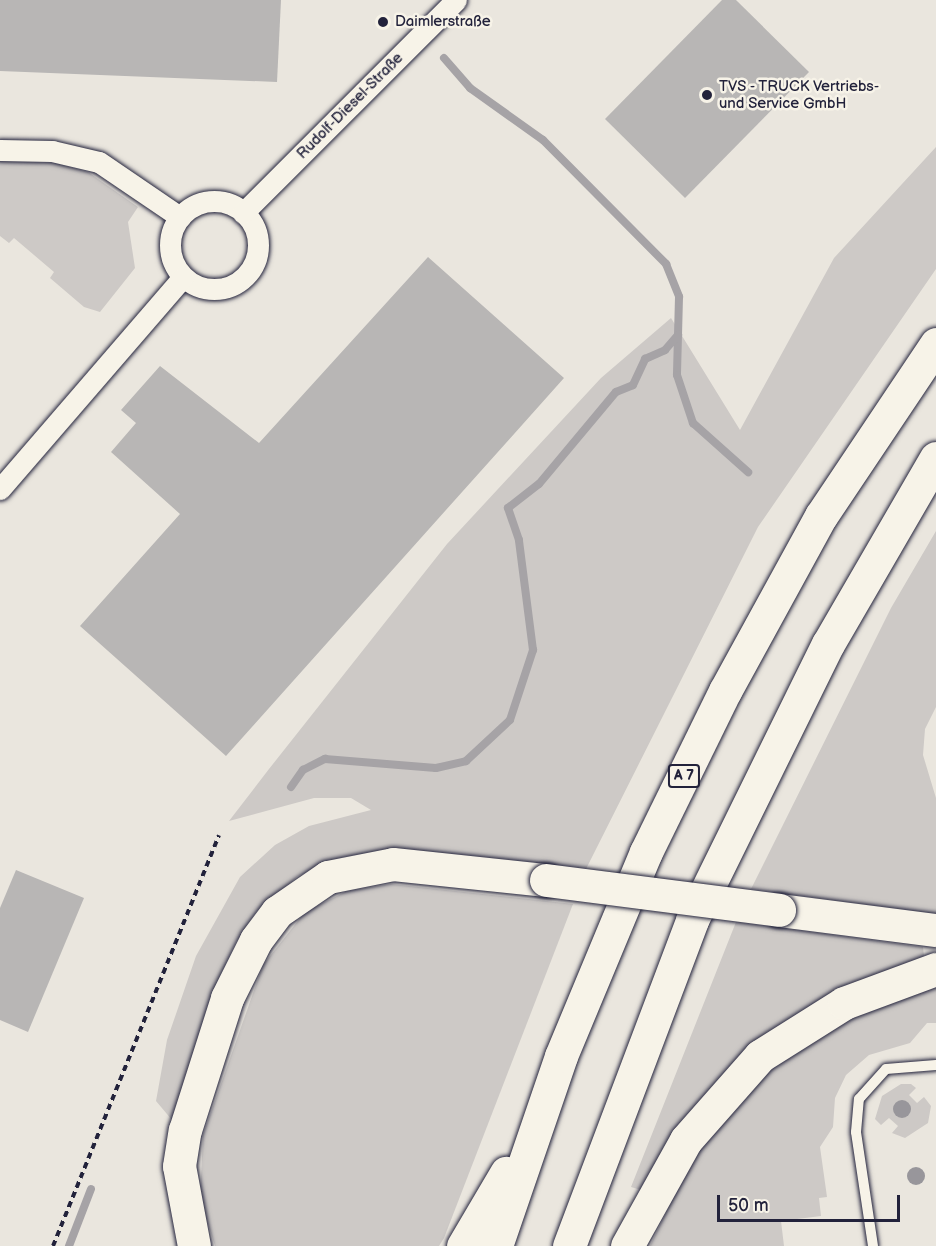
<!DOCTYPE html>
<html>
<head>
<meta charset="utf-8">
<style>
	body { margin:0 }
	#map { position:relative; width:936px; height:1246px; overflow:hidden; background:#eae6de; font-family:"Balsamiq Sans",sans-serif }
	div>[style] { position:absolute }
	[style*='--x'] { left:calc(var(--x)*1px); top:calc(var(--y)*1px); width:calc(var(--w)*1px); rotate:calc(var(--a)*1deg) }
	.green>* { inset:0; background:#cdc9c6 }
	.stream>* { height:8px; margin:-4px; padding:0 4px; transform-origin:4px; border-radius:4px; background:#a6a3a6 }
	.building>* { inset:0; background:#b8b6b5 }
	.path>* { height:4px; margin-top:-2px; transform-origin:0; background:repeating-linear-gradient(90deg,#22223b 0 6px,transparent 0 10.5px) }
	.roads { filter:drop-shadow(0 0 2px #22223b) drop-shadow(0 0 2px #22223b) }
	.service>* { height:10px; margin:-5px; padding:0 5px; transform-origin:5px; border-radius:5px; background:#f7f3e8 }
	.minor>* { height:21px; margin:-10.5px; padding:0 10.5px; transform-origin:10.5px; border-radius:10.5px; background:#f7f3e8 }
	.minor>.ring { margin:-10.5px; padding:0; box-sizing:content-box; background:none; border:21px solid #f7f3e8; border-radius:50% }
	.motorway>* { height:33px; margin:-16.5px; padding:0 16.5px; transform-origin:16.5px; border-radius:16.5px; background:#f7f3e8 }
	.bridges { filter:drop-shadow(0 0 2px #22223b) drop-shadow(0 0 2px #22223b) }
	.motorway-bridge>* { height:33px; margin:-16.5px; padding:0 16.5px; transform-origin:16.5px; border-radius:16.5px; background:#f7f3e8 }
	.trees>* { width:18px; height:18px; margin:-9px; border-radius:50%; background:#98969b }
	.dots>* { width:16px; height:16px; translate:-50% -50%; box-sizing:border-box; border:3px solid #f7f3e8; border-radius:50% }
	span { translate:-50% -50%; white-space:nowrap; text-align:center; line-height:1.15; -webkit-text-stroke:5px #f7f3e8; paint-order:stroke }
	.shield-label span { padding:2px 4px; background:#f7f3e8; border:2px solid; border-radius:4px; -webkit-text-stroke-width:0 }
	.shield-label { font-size:14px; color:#22223b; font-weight:700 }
	.poi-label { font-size:15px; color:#22223b }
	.left { translate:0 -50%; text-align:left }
	.street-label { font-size:15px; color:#22223b }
	.scale { position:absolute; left:717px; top:1195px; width:183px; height:27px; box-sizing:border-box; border:3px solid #22223b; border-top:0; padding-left:8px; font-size:18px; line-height:21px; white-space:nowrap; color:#22223b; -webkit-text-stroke:4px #f7f3e8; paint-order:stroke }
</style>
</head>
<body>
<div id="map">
	<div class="green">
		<div style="clip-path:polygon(936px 147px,936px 269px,758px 527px,586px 869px,396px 849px,343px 857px,298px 876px,256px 912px,236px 942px,218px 980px,172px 1120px,156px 1101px,167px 1040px,196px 956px,240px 877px,275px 845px,309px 826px,371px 810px,351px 798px,314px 798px,229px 821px,269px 769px,447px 544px,601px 378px,671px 318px,740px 430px,834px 258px)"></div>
		<div style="clip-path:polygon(0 161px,55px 163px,88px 172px,138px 207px,128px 222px,135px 268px,100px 312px,84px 307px,50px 278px,54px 272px,14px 238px,9px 243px,0 236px)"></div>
		<div style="clip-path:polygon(936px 531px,936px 707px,925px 729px,923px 755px,936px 798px,936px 914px,751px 889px,891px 608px)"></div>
		<div style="clip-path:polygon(391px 884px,573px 904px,444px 1238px,439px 1246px,215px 1246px,200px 1199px,203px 1135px,263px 965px,305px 912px,347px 891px)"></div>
		<div style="clip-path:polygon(736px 922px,923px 947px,924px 957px,836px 991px,641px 1190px,631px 1187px)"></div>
		<div style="clip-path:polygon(936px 983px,936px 1023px,927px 1023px,910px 1043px,869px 1055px,846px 1075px,835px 1098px,833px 1127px,820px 1147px,827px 1197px,819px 1198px,821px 1216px,781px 1221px,784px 1246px,650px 1246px,694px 1154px,774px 1065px,861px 1009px)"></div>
		<div style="clip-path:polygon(901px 1084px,911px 1084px,916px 1088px,909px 1095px,917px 1103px,924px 1097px,931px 1106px,928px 1123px,905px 1138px,892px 1133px,898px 1126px,889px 1118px,881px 1125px,875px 1119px,882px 1096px)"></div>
	</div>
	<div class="stream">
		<div style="--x:444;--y:58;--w:40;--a:49"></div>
		<div style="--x:470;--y:88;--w:90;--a:35.5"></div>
		<div style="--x:543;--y:140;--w:175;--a:45.2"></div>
		<div style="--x:666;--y:264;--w:35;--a:68"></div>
		<div style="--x:679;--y:297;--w:78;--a:91.5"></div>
		<div style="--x:677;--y:375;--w:51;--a:71.6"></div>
		<div style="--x:693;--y:423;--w:74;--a:41.7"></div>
		<div style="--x:291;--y:787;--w:21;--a:-55"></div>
		<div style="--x:303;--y:770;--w:25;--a:-27"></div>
		<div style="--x:325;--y:759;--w:111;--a:4.6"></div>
		<div style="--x:436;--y:768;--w:31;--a:-13"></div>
		<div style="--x:466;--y:761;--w:60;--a:-43"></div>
		<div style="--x:510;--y:720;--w:74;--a:-71.8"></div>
		<div style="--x:533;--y:650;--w:111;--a:-97.3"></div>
		<div style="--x:519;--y:540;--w:34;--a:-109"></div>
		<div style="--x:508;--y:508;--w:39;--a:-38"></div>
		<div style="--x:539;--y:484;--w:120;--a:-50.1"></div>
		<div style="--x:616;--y:392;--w:18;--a:-22"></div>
		<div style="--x:633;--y:385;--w:29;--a:-65"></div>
		<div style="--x:645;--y:359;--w:22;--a:-24"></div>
		<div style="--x:665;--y:350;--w:20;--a:-49"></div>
		<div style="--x:69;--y:1246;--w:61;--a:-68.9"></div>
	</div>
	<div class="building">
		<div style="clip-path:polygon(0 0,281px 0,277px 82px,0 71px)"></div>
		<div style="clip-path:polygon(722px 0,736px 0,809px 72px,685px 198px,605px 119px)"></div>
		<div style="clip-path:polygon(428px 257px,564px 378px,226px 756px,80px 626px,180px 514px,111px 452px,136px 423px,121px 410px,160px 366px,259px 443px)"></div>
		<div style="clip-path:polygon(16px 870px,84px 898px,28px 1032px,0 1020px,0 908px)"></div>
	</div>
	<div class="path">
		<div style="--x:53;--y:1246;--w:443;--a:-68"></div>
	</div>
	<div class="roads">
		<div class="service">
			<div style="--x:873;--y:1246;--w:115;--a:-98.5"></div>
			<div style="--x:856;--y:1132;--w:33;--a:-85"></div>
			<div style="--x:859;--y:1099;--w:40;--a:-48"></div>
			<div style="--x:886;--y:1069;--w:50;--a:-4.6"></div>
		</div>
		<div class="minor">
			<div style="--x:0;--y:150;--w:52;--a:1.1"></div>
			<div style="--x:52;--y:151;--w:48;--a:13.2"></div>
			<div style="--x:99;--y:162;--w:98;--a:34.2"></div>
			<div class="ring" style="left:170px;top:201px;width:67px;height:67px"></div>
			<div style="--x:243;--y:213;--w:301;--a:-45"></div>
			<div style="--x:0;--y:489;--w:280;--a:-49.2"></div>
		</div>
		<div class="motorway">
			<div style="--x:779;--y:910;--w:158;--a:7.3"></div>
			<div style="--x:194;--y:1246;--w:81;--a:-100.6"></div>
			<div style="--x:179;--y:1166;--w:36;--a:-81"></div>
			<div style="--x:185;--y:1130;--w:139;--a:-72.3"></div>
			<div style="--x:227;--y:998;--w:65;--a:-63.4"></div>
			<div style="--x:256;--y:940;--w:35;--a:-53"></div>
			<div style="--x:277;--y:912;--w:62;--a:-34.5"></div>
			<div style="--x:328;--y:877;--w:66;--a:-11.3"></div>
			<div style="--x:393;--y:864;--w:154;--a:6"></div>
			<div style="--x:463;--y:1246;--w:85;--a:-59.5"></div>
			<div style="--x:496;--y:1246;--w:201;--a:-71.1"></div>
			<div style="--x:561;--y:1056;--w:221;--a:-67.4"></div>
			<div style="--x:646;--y:852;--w:179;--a:-63.9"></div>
			<div style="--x:725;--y:691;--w:200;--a:-61.3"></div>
			<div style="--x:821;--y:516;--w:207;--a:-56.2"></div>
			<div style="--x:569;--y:1246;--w:348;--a:-69.3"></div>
			<div style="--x:692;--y:920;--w:308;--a:-63.8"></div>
			<div style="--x:828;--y:644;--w:215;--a:-59.9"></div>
			<div style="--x:627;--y:1246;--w:121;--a:-60.9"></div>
			<div style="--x:686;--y:1140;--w:112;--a:-48.6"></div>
			<div style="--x:760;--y:1056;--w:99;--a:-32.2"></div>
			<div style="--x:844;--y:1003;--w:98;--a:-20.3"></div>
		</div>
	</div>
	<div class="bridges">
		<div class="motorway-bridge">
			<div style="--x:546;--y:880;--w:235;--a:7.3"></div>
		</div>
	</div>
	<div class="trees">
		<div style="left:902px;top:1109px"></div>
		<div style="left:916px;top:1176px"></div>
	</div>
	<div class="dots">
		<div style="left:383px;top:22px;background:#22223b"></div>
		<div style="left:707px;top:95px;background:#22223b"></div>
	</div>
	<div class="shield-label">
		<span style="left:684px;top:776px">A 7</span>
	</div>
	<div class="poi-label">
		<span class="left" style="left:395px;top:22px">Daimlerstraße</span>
		<span class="left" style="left:719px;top:95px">TVS - TRUCK Vertriebs-<br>und Service GmbH</span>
	</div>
	<div class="street-label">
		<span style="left:350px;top:106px;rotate:-45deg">Rudolf-Diesel-Straße</span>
	</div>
	<div class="scale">50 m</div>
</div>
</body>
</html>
